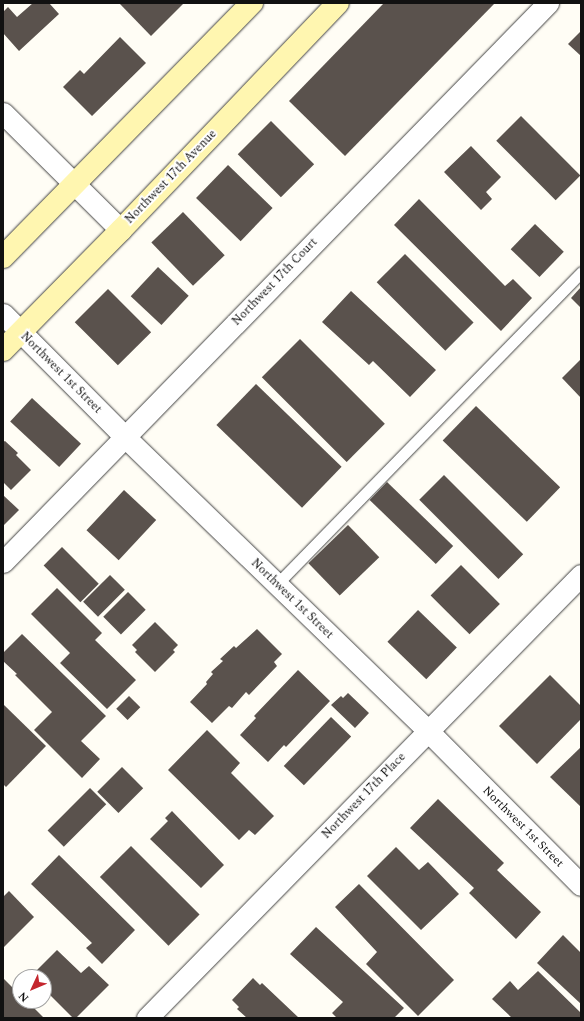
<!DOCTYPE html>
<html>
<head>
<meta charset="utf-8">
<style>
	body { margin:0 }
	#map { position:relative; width:584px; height:1021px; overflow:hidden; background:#fffdf5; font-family:Spectral,serif }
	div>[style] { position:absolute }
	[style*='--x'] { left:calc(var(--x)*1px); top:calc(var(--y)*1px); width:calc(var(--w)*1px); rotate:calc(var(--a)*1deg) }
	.building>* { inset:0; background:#5a524d; transform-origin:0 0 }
	.roads { filter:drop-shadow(0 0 1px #444) drop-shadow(0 0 1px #444) }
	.lane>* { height:11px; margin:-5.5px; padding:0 5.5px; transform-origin:5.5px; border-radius:5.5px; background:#fff }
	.street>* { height:21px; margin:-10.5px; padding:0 10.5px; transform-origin:10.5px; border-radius:10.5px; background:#fff }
	.secondary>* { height:22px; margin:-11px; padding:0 11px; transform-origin:11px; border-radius:11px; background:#fff6b0 }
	span { translate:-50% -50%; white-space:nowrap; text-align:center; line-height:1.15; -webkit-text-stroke:4px #fff; paint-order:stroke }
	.street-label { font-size:12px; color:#111 }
	.frame { position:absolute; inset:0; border:4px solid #111; pointer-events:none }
	.north { position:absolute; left:12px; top:969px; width:40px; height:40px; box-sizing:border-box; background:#fff; border:1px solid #a0a0a0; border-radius:50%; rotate:226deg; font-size:11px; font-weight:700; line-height:16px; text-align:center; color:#111 }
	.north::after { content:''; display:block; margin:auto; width:14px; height:18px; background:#c4262e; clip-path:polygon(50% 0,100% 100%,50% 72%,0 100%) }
</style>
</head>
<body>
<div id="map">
	<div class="building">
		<div style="clip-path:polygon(33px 3px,49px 3px,59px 14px,19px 51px,3px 33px,3px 12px,8px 7px,17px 17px)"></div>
		<div style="clip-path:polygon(119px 3px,184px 3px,151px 36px)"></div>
		<div style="clip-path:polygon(384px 3px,495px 3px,345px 156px,289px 101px)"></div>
		<div style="clip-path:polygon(581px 31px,581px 56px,568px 44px)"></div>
		<div style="clip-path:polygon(120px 37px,146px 63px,92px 116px,63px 87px,80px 70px,84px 74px)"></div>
		<div style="left:521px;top:116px;width:84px;height:35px;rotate:45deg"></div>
		<div style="left:271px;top:121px;width:61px;height:47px;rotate:45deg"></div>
		<div style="clip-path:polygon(471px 146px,501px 177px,486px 192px,492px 199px,481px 210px,444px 172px)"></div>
		<div style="left:228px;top:165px;width:62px;height:46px;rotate:44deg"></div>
		<div style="clip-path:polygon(419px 199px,505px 286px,513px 279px,532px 298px,501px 331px,394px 225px)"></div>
		<div style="left:183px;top:212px;width:60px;height:44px;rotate:46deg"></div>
		<div style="left:535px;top:224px;width:40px;height:35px;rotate:44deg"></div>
		<div style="left:405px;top:254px;width:97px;height:40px;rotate:45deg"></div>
		<div style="left:158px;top:267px;width:42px;height:40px;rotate:43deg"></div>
		<div style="clip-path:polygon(581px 287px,581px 308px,571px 298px)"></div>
		<div style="left:108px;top:289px;width:61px;height:47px;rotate:45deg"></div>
		<div style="clip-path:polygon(351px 291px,436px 370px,410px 397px,373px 361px,369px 365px,322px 322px)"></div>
		<div style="left:300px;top:339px;width:120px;height:54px;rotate:45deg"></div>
		<div style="clip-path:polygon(581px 359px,581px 398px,562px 378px)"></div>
		<div style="left:256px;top:384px;width:119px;height:57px;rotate:44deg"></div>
		<div style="left:32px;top:398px;width:67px;height:32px;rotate:43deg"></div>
		<div style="left:476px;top:406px;width:117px;height:48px;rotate:44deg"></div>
		<div style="clip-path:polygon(5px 441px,18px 453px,16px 455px,31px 470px,11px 490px,3px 482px,3px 442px)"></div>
		<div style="left:444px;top:475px;width:112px;height:35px;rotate:45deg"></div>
		<div style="left:387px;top:482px;width:92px;height:25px;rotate:44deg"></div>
		<div style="left:124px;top:490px;width:44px;height:55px;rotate:43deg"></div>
		<div style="clip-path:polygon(3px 495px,19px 510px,3px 526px)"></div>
		<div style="left:348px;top:525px;width:45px;height:55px;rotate:46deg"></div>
		<div style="left:62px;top:547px;width:52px;height:26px;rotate:45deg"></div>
		<div style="left:461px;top:565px;width:55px;height:43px;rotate:45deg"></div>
		<div style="left:110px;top:575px;width:21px;height:38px;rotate:45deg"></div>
		<div style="clip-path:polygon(57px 588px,102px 633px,95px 640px,136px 680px,107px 709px,60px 663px,70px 653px,31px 614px)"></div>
		<div style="left:128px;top:592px;width:25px;height:35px;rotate:45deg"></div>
		<div style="left:418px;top:610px;width:54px;height:44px;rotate:44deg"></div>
		<div style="clip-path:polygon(155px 622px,178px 645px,173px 650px,175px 652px,155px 672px,135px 652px,137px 650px,132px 645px)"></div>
		<div style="clip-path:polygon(257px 629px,282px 654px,274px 662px,277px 666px,249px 695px,246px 692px,232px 708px,229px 706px,212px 723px,190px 702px,207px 684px,206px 682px,213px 674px,211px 672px,223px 661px,220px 659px,234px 646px,236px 648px)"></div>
		<div style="clip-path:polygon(22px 634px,106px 716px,81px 741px,100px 759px,82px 778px,34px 730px,52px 712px,15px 675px,17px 674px,3px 661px,3px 653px)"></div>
		<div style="clip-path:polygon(298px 670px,330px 701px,286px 747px,284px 745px,268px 762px,240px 735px,256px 718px,254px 716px)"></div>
		<div style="clip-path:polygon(550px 675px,581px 706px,581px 719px,537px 764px,499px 726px)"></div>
		<div style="clip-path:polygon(348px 693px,369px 713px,355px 728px,331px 705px,341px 696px,343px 698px)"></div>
		<div style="left:129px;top:696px;width:16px;height:18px;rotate:45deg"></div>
		<div style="clip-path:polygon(3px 704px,46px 746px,6px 787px,3px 784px)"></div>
		<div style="left:331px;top:717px;width:28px;height:68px;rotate:44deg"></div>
		<div style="clip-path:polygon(207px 730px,240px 763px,231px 773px,274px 816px,255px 835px,249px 830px,239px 840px,168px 770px)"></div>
		<div style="clip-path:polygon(581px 747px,581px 807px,550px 777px)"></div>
		<div style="left:122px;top:767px;width:30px;height:35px;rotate:45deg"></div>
		<div style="left:90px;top:788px;width:23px;height:60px;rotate:45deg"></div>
		<div style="clip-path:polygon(438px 799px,504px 863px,497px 870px,541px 912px,516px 939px,469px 893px,474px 888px,410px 828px)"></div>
		<div style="clip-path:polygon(172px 811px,224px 865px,201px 888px,150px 839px,168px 821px,165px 818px)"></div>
		<div style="left:131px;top:846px;width:97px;height:44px;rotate:45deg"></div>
		<div style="clip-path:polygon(396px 847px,419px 870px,428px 862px,459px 894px,421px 930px,367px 876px)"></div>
		<div style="clip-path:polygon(59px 855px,135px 930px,102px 964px,86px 948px,92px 943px,31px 884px)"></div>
		<div style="clip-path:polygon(359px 884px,454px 980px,418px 1016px,366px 964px,377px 952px,335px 907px)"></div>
		<div style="clip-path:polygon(9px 891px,34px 917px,3px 948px,3px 897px)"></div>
		<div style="clip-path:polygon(316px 927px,404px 1008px,394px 1018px,337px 1018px,332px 1013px,343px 1002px,290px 954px)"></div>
		<div style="clip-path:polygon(563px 935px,581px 953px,581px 1004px,537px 963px)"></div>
		<div style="clip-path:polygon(57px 950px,81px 973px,89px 966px,109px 985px,76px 1018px,73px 1018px,44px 989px,44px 977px,30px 977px)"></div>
		<div style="clip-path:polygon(538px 971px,581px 1013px,581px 1018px,512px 1018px,492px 999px,510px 981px,518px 990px)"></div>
		<div style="clip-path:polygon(3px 978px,20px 995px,20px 1001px,27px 1001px,44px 1018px,3px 1018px)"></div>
		<div style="clip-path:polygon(253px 978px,260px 985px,262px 983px,299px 1018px,247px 1018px,237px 1009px,239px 1007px,232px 1000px)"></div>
	</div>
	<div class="roads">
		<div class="lane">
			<div style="--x:277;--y:584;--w:436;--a:-45.7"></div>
		</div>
		<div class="street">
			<div style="--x:3;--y:113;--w:166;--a:44.8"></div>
			<div style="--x:3;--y:314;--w:173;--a:45.2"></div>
			<div style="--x:125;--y:437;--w:422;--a:44.1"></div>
			<div style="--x:428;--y:731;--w:217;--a:45.2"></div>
			<div style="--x:3;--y:562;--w:781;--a:-45.73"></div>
			<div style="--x:147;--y:1018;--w:620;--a:-45.59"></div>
		</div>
		<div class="secondary">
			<div style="--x:3;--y:257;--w:356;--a:-45.6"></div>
			<div style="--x:3;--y:350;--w:168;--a:-45.5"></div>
			<div style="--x:121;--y:230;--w:314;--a:-46.3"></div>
		</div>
	</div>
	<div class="street-label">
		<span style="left:171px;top:177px;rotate:-46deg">Northwest 17th Avenue</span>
		<span style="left:275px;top:282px;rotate:-46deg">Northwest 17th Court</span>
		<span style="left:61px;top:373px;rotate:45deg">Northwest 1st Street</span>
		<span style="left:292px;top:599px;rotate:44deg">Northwest 1st Street</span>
		<span style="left:364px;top:796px;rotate:-46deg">Northwest 17th Place</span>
		<span style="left:523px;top:827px;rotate:45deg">Northwest 1st Street</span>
	</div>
	<div class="frame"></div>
	<div class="north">N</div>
</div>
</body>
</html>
